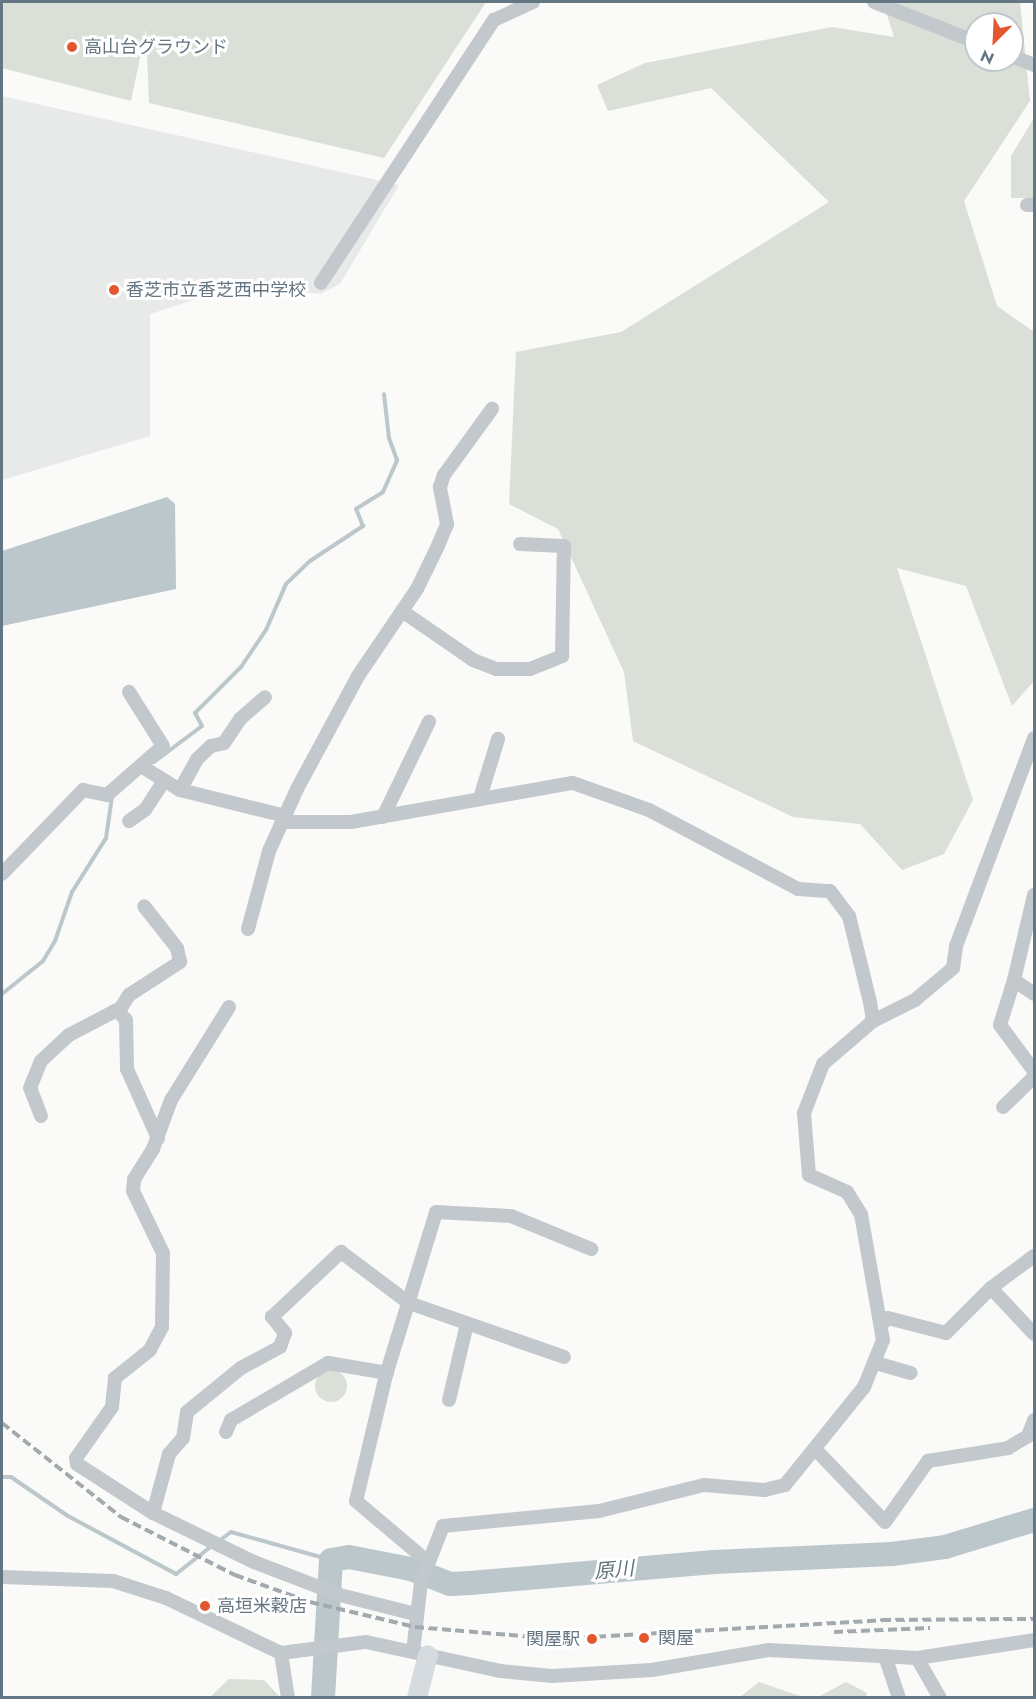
<!DOCTYPE html>
<html>
<head>
<meta charset="utf-8">
<style>
	body { margin:0 }
	#map { position:relative; width:1036px; height:1699px; overflow:hidden; background:#fafaf8; font-family:Jost,"Noto Sans JP",sans-serif }
	div>[style] { position:absolute }
	[style*='--x'] { left:calc(var(--x)*1px); top:calc(var(--y)*1px); width:calc(var(--w)*1px); rotate:calc(var(--a)*1deg) }
	.built>* { inset:0; background:#e8e9e9 }
	.green>* { inset:0; background:#dadfd7 }
	.round { border-radius:50% }
	.water>* { inset:0; background:#bbc7cb }
	.stream>* { height:4px; margin:-2px; padding:0 2px; transform-origin:2px; border-radius:2px; background:#bbc7cb }
	.river>* { height:24px; margin:-12px; padding:0 12px; transform-origin:12px; border-radius:12px; background:#bbc7cb }
	.street>* { height:14px; margin:-7px; padding:0 7px; transform-origin:7px; border-radius:7px; background:#c3c8cc }
	.secondary>* { height:20px; margin:-10px; padding:0 10px; transform-origin:10px; border-radius:10px; background:#d6dbdf }
	.rail>* { height:4px; margin-top:-2px; transform-origin:0; background:repeating-linear-gradient(90deg,#a2aab0 0 9px,transparent 0 13.5px) }
	.dots>* { width:16px; height:16px; translate:-50% -50%; box-sizing:border-box; border:3px solid #fff; border-radius:50% }
	span { translate:-50% -50%; white-space:nowrap; text-align:center; line-height:1.15; -webkit-text-stroke:6px #fff; paint-order:stroke }
	.poi-label { font-size:18px; color:#657683 }
	.left { translate:0 -50%; text-align:left }
	.right { translate:-100% -50%; text-align:right }
	.water-label { font-size:20px; color:#60757c; font-style:italic }
	.frame { position:absolute; inset:0; border:3px solid #657683; pointer-events:none }
	.north { position:absolute; left:964px; top:12px; width:60px; height:60px; box-sizing:border-box; background:#fff; border:2px solid #c1c8cd; border-radius:50%; rotate:204deg; font-size:16px; font-weight:700; line-height:24px; text-align:center; color:#657683 }
	.north::after { content:''; display:block; margin:auto; width:21px; height:27px; background:#e4572e; clip-path:polygon(50% 0,100% 100%,50% 72%,0 100%) }
</style>
</head>
<body>
<div id="map">
	<div class="built">
		<div style="clip-path:polygon(2px 96px,399px 185px,340px 284px,320px 294px,240px 285px,150px 314px,150px 436px,2px 480px)"></div>
	</div>
	<div class="green">
		<div style="clip-path:polygon(2px 2px,486px 2px,384px 158px,149px 103px,146px 29px,131px 101px,2px 68px)"></div>
		<div style="clip-path:polygon(evenodd,883px 2px,1020px 2px,1030px 101px,964px 201px,997px 306px,1034px 332px,1034px 681px,1012px 706px,966px 586px,897px 568px,973px 800px,944px 854px,902px 870px,860px 824px,793px 817px,633px 741px,624px 672px,558px 529px,509px 504px,516px 352px,621px 332px,829px 202px,711px 88px,608px 111px,597px 85px,645px 63px,832px 27px,894px 37px,883px 2px,976px 24px,1012px 24px,1012px 60px,976px 60px,976px 24px)"></div>
		<div style="clip-path:polygon(1034px 118px,1034px 198px,1011px 198px,1011px 156px)"></div>
		<div class="round" style="left:315px;top:1370px;width:32px;height:32px"></div>
		<div style="clip-path:polygon(229px 1679px,264px 1680px,280px 1697px,210px 1697px)"></div>
		<div style="clip-path:polygon(759px 1682px,803px 1697px,740px 1697px)"></div>
		<div style="clip-path:polygon(846px 1682px,867px 1693px,866px 1697px,818px 1697px)"></div>
	</div>
	<div class="water">
		<div style="clip-path:polygon(167px 497px,175px 504px,176px 589px,2px 626px,2px 551px)"></div>
	</div>
	<div class="stream">
		<div style="--x:154;--y:762;--w:60;--a:-36.9"></div>
		<div style="--x:202;--y:726;--w:15;--a:-118"></div>
		<div style="--x:195;--y:713;--w:65;--a:-45"></div>
		<div style="--x:241;--y:667;--w:45;--a:-56"></div>
		<div style="--x:266;--y:630;--w:50;--a:-66.5"></div>
		<div style="--x:286;--y:584;--w:33;--a:-44"></div>
		<div style="--x:310;--y:561;--w:64;--a:-33.4"></div>
		<div style="--x:363;--y:526;--w:18;--a:-112"></div>
		<div style="--x:356;--y:509;--w:32;--a:-32"></div>
		<div style="--x:383;--y:492;--w:35;--a:-66"></div>
		<div style="--x:397;--y:460;--w:23;--a:-110"></div>
		<div style="--x:389;--y:438;--w:44;--a:-96.5"></div>
		<div style="--x:2;--y:994;--w:53;--a:-38.8"></div>
		<div style="--x:43;--y:961;--w:23;--a:-59"></div>
		<div style="--x:55;--y:941;--w:52;--a:-70.9"></div>
		<div style="--x:72;--y:892;--w:64;--a:-57.8"></div>
		<div style="--x:106;--y:838;--w:41;--a:-81.7"></div>
		<div style="--x:2;--y:1477;--w:9;--a:0"></div>
		<div style="--x:11;--y:1477;--w:69;--a:34.4"></div>
		<div style="--x:68;--y:1516;--w:123;--a:28.2"></div>
		<div style="--x:176;--y:1574;--w:47;--a:-38.1"></div>
		<div style="--x:219;--y:1541;--w:15;--a:-37"></div>
		<div style="--x:231;--y:1532;--w:104;--a:15.6"></div>
	</div>
	<div class="river">
		<div style="--x:323;--y:1698;--w:138;--a:-86.7"></div>
		<div style="--x:331;--y:1560;--w:18;--a:-9"></div>
		<div style="--x:349;--y:1557;--w:63;--a:11"></div>
		<div style="--x:411;--y:1569;--w:42;--a:21"></div>
		<div style="--x:450;--y:1584;--w:20;--a:-3"></div>
		<div style="--x:470;--y:1583;--w:245;--a:-4.9"></div>
		<div style="--x:714;--y:1562;--w:178;--a:-2.6"></div>
		<div style="--x:892;--y:1554;--w:53;--a:-7.5"></div>
		<div style="--x:945;--y:1547;--w:93;--a:-16.9"></div>
	</div>
	<div class="street">
		<div style="--x:874;--y:2;--w:110;--a:21.4"></div>
		<div style="--x:1012;--y:56;--w:24;--a:22"></div>
		<div style="--x:1027;--y:205;--w:7;--a:0"></div>
		<div style="--x:321;--y:283;--w:315;--a:-56.7"></div>
		<div style="--x:494;--y:20;--w:43;--a:-24.8"></div>
		<div style="--x:402;--y:611;--w:86;--a:34.6"></div>
		<div style="--x:473;--y:660;--w:25;--a:21"></div>
		<div style="--x:496;--y:669;--w:34;--a:0"></div>
		<div style="--x:530;--y:669;--w:35;--a:-22"></div>
		<div style="--x:562;--y:656;--w:110;--a:-89"></div>
		<div style="--x:564;--y:546;--w:44;--a:-177.4"></div>
		<div style="--x:141;--y:766;--w:46;--a:31.6"></div>
		<div style="--x:180;--y:790;--w:109;--a:13.8"></div>
		<div style="--x:180;--y:790;--w:35;--a:-61"></div>
		<div style="--x:197;--y:759;--w:19;--a:-43"></div>
		<div style="--x:211;--y:746;--w:13;--a:-13"></div>
		<div style="--x:224;--y:743;--w:29;--a:-56"></div>
		<div style="--x:240;--y:719;--w:33;--a:-41"></div>
		<div style="--x:480;--y:798;--w:62;--a:-73"></div>
		<div style="--x:383;--y:817;--w:106;--a:-64.2"></div>
		<div style="--x:129;--y:821;--w:19;--a:-35"></div>
		<div style="--x:145;--y:810;--w:35;--a:-57"></div>
		<div style="--x:283;--y:822;--w:68;--a:0"></div>
		<div style="--x:351;--y:822;--w:225;--a:-10"></div>
		<div style="--x:573;--y:783;--w:81;--a:19.6"></div>
		<div style="--x:649;--y:810;--w:169;--a:27.9"></div>
		<div style="--x:798;--y:889;--w:32;--a:4"></div>
		<div style="--x:830;--y:891;--w:31;--a:53"></div>
		<div style="--x:849;--y:916;--w:89;--a:76.3"></div>
		<div style="--x:870;--y:1002;--w:19;--a:81"></div>
		<div style="--x:873;--y:1021;--w:66;--a:139.3"></div>
		<div style="--x:823;--y:1064;--w:53;--a:111.2"></div>
		<div style="--x:804;--y:1113;--w:62;--a:85.4"></div>
		<div style="--x:809;--y:1175;--w:42;--a:24.1"></div>
		<div style="--x:847;--y:1192;--w:26;--a:58"></div>
		<div style="--x:861;--y:1214;--w:128;--a:80.1"></div>
		<div style="--x:883;--y:1340;--w:51;--a:112"></div>
		<div style="--x:864;--y:1387;--w:126;--a:128.9"></div>
		<div style="--x:785;--y:1485;--w:21;--a:166"></div>
		<div style="--x:765;--y:1490;--w:61;--a:-175.3"></div>
		<div style="--x:704;--y:1485;--w:108;--a:166.1"></div>
		<div style="--x:599;--y:1511;--w:157;--a:174.5"></div>
		<div style="--x:443;--y:1526;--w:60;--a:111.4"></div>
		<div style="--x:421;--y:1582;--w:70;--a:96.5"></div>
		<div style="--x:2;--y:874;--w:117;--a:-46"></div>
		<div style="--x:83;--y:790;--w:25;--a:12"></div>
		<div style="--x:107;--y:795;--w:74;--a:-41.2"></div>
		<div style="--x:163;--y:746;--w:64;--a:-122.2"></div>
		<div style="--x:1034;--y:895;--w:87;--a:103.2"></div>
		<div style="--x:1014;--y:980;--w:24;--a:35"></div>
		<div style="--x:248;--y:929;--w:81;--a:-74.9"></div>
		<div style="--x:269;--y:851;--w:68;--a:-65.7"></div>
		<div style="--x:297;--y:789;--w:128;--a:-61.6"></div>
		<div style="--x:358;--y:676;--w:105;--a:-55.9"></div>
		<div style="--x:417;--y:589;--w:46;--a:-64"></div>
		<div style="--x:437;--y:548;--w:26;--a:-67"></div>
		<div style="--x:447;--y:524;--w:38;--a:-101"></div>
		<div style="--x:440;--y:487;--w:13;--a:-72"></div>
		<div style="--x:444;--y:475;--w:82;--a:-54"></div>
		<div style="--x:1014;--y:980;--w:47;--a:107.3"></div>
		<div style="--x:1000;--y:1025;--w:57;--a:53.5"></div>
		<div style="--x:229;--y:1007;--w:110;--a:121.9"></div>
		<div style="--x:171;--y:1100;--w:52;--a:110.2"></div>
		<div style="--x:153;--y:1149;--w:36;--a:122"></div>
		<div style="--x:134;--y:1180;--w:11;--a:95"></div>
		<div style="--x:133;--y:1191;--w:69;--a:64.2"></div>
		<div style="--x:163;--y:1253;--w:74;--a:90.8"></div>
		<div style="--x:162;--y:1327;--w:26;--a:118"></div>
		<div style="--x:150;--y:1350;--w:45;--a:141.3"></div>
		<div style="--x:115;--y:1378;--w:29;--a:96"></div>
		<div style="--x:112;--y:1407;--w:62;--a:125.2"></div>
		<div style="--x:76;--y:1458;--w:6;--a:81"></div>
		<div style="--x:77;--y:1464;--w:90;--a:32.8"></div>
		<div style="--x:153;--y:1513;--w:112;--a:25.9"></div>
		<div style="--x:254;--y:1562;--w:92;--a:21"></div>
		<div style="--x:340;--y:1595;--w:77;--a:14.2"></div>
		<div style="--x:119;--y:1011;--w:19;--a:-58"></div>
		<div style="--x:129;--y:995;--w:61;--a:-32.9"></div>
		<div style="--x:180;--y:962;--w:14;--a:-102"></div>
		<div style="--x:177;--y:948;--w:53;--a:-128.2"></div>
		<div style="--x:873;--y:1021;--w:47;--a:-26.6"></div>
		<div style="--x:915;--y:1000;--w:50;--a:-40.1"></div>
		<div style="--x:953;--y:968;--w:22;--a:-82"></div>
		<div style="--x:956;--y:946;--w:222;--a:-69.4"></div>
		<div style="--x:1003;--y:1107;--w:43;--a:-44.1"></div>
		<div style="--x:41;--y:1116;--w:30;--a:-111"></div>
		<div style="--x:30;--y:1088;--w:29;--a:-68"></div>
		<div style="--x:41;--y:1061;--w:38;--a:-43"></div>
		<div style="--x:69;--y:1035;--w:54;--a:-27.5"></div>
		<div style="--x:117;--y:1010;--w:13;--a:48"></div>
		<div style="--x:126;--y:1020;--w:49;--a:88.8"></div>
		<div style="--x:127;--y:1069;--w:76;--a:65.8"></div>
		<div style="--x:991;--y:1288;--w:54;--a:-36.7"></div>
		<div style="--x:882;--y:1324;--w:8;--a:-45"></div>
		<div style="--x:888;--y:1318;--w:60;--a:14.5"></div>
		<div style="--x:946;--y:1333;--w:64;--a:-45"></div>
		<div style="--x:991;--y:1288;--w:63;--a:46.9"></div>
		<div style="--x:876;--y:1363;--w:36;--a:16"></div>
		<div style="--x:449;--y:1400;--w:78;--a:-76.7"></div>
		<div style="--x:226;--y:1432;--w:13;--a:-67"></div>
		<div style="--x:231;--y:1420;--w:113;--a:-30.4"></div>
		<div style="--x:328;--y:1363;--w:60;--a:9.6"></div>
		<div style="--x:817;--y:1451;--w:98;--a:46.2"></div>
		<div style="--x:885;--y:1522;--w:75;--a:-54.8"></div>
		<div style="--x:928;--y:1461;--w:81;--a:-9.2"></div>
		<div style="--x:1008;--y:1448;--w:23;--a:-31"></div>
		<div style="--x:1028;--y:1436;--w:17;--a:-69"></div>
		<div style="--x:153;--y:1513;--w:61;--a:-74.8"></div>
		<div style="--x:169;--y:1454;--w:21;--a:-49"></div>
		<div style="--x:183;--y:1438;--w:26;--a:-81"></div>
		<div style="--x:187;--y:1412;--w:70;--a:-39.2"></div>
		<div style="--x:241;--y:1368;--w:44;--a:-28.3"></div>
		<div style="--x:280;--y:1347;--w:15;--a:-70"></div>
		<div style="--x:285;--y:1333;--w:21;--a:-129"></div>
		<div style="--x:272;--y:1317;--w:95;--a:-43.3"></div>
		<div style="--x:341;--y:1252;--w:85;--a:36.9"></div>
		<div style="--x:409;--y:1303;--w:164;--a:19.2"></div>
		<div style="--x:427;--y:1561;--w:93;--a:-139.8"></div>
		<div style="--x:356;--y:1501;--w:130;--a:-76.6"></div>
		<div style="--x:386;--y:1375;--w:170;--a:-72.9"></div>
		<div style="--x:436;--y:1212;--w:75;--a:3.1"></div>
		<div style="--x:511;--y:1216;--w:87;--a:22.4"></div>
		<div style="--x:2;--y:1577;--w:111;--a:2.1"></div>
		<div style="--x:113;--y:1581;--w:56;--a:17.8"></div>
		<div style="--x:166;--y:1598;--w:127;--a:25.6"></div>
		<div style="--x:281;--y:1653;--w:86;--a:-7.4"></div>
		<div style="--x:366;--y:1642;--w:137;--a:12.2"></div>
		<div style="--x:500;--y:1671;--w:52;--a:5.5"></div>
		<div style="--x:552;--y:1676;--w:100;--a:-3.4"></div>
		<div style="--x:652;--y:1670;--w:119;--a:-9.7"></div>
		<div style="--x:769;--y:1650;--w:148;--a:3.1"></div>
		<div style="--x:917;--y:1658;--w:118;--a:-8.7"></div>
		<div style="--x:281;--y:1653;--w:46;--a:81.2"></div>
		<div style="--x:885;--y:1656;--w:44;--a:71.6"></div>
		<div style="--x:917;--y:1658;--w:46;--a:60.1"></div>
	</div>
	<div class="secondary">
		<div style="--x:417;--y:1698;--w:44;--a:-75.7"></div>
	</div>
	<div class="rail">
		<div style="--x:2;--y:1423;--w:152;--a:38.3"></div>
		<div style="--x:121;--y:1517;--w:128;--a:27"></div>
		<div style="--x:235;--y:1575;--w:80;--a:19.8"></div>
		<div style="--x:310;--y:1602;--w:108;--a:13.4"></div>
		<div style="--x:415;--y:1627;--w:143;--a:4.8"></div>
		<div style="--x:557;--y:1639;--w:326;--a:-3.3"></div>
		<div style="--x:882;--y:1620;--w:152;--a:-0.4"></div>
		<div style="--x:834;--y:1632;--w:96;--a:-2.4"></div>
	</div>
	<div class="dots">
		<div style="left:72px;top:47px;background:#e4572e"></div>
		<div style="left:114px;top:290px;background:#e4572e"></div>
		<div style="left:205px;top:1606px;background:#e4572e"></div>
		<div style="left:644px;top:1638px;background:#e4572e"></div>
		<div style="left:592px;top:1639px;background:#e4572e"></div>
	</div>
	<div class="poi-label">
		<span class="left" style="left:84px;top:47px">高山台グラウンド</span>
		<span class="left" style="left:126px;top:290px">香芝市立香芝西中学校</span>
		<span class="left" style="left:217px;top:1606px">高垣米穀店</span>
		<span class="left" style="left:658px;top:1638px">関屋</span>
		<span class="right" style="left:580px;top:1639px">関屋駅</span>
	</div>
	<div class="water-label">
		<span style="left:614px;top:1570px;rotate:-5deg">原川</span>
	</div>
	<div class="frame"></div>
	<div class="north">N</div>
</div>
</body>
</html>
